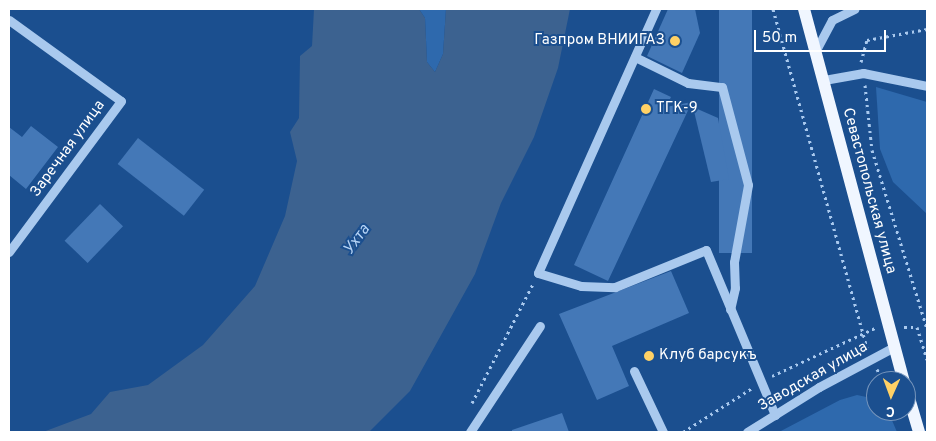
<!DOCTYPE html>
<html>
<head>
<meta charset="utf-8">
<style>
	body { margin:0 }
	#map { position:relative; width:936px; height:441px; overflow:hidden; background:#1b4f8f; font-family:Overpass,sans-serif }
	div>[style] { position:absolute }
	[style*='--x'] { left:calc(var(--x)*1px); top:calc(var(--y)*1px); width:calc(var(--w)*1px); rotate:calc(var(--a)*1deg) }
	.green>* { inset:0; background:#2e69ad }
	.water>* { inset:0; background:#3c6290 }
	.building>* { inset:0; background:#4478b7; transform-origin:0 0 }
	.path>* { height:3px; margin-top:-1.5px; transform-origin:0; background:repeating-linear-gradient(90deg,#a9c9ee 0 2.5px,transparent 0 6.5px) }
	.minor>* { height:9px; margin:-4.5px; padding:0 4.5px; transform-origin:4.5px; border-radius:4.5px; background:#a9c9ee }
	.major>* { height:12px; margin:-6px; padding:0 6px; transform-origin:6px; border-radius:6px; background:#f0f6ff }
	.dots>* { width:14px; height:14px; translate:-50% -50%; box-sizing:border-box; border:2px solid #1b4f8f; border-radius:50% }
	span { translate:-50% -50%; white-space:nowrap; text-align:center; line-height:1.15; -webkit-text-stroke:4px #1b4f8f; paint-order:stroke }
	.poi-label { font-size:15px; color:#fff }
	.right { translate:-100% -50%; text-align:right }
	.left { translate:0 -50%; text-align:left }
	.street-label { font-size:15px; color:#fff }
	.water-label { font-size:16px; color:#b5d3f5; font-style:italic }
	.frame { position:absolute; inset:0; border:10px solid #fff; pointer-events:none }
	.north { position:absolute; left:866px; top:371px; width:50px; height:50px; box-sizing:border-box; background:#1b4f8f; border:1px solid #7695bc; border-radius:50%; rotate:182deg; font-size:14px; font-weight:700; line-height:20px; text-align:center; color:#fff }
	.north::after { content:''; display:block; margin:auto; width:18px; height:22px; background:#ffd166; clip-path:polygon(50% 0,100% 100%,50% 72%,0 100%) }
	.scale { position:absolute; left:754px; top:30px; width:132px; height:22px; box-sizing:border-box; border:2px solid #fff; border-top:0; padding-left:6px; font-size:15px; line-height:18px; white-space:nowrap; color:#fff; -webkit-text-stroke:4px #1b4f8f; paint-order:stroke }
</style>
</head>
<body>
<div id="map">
	<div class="green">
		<div style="clip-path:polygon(419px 9px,446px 9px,443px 54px,435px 72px,427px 62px,425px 18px)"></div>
		<div style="clip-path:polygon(876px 87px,927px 102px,927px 214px,893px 182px,880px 149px)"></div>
		<div style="clip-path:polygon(857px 395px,876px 399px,876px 411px,888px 411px,897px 432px,779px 432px,840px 400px)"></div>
	</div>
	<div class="water">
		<div style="clip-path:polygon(314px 9px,419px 9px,425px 18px,427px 62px,435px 72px,443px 54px,446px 9px,570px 9px,558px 68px,534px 137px,501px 203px,475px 274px,410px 391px,369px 432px,43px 432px,91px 414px,110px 392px,148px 385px,203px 345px,255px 286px,285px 216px,297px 161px,290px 132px,299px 118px,300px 56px,312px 46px)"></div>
	</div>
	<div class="building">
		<div style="clip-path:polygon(668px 9px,695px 9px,700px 33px,682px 73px,647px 56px)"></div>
		<div style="left:719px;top:9px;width:33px;height:244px"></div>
		<div style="clip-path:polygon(654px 89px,671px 97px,666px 107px,692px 102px,608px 281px,574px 265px)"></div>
		<div style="clip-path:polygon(693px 107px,718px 118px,729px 179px,711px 182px)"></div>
		<div style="clip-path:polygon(31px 126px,58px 147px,26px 189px,9px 175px,9px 127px,22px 137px)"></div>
		<div style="left:138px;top:138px;width:84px;height:33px;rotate:38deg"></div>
		<div style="left:100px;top:204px;width:32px;height:51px;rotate:44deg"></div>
		<div style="clip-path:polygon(671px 271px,689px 313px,612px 346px,629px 386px,597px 400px,559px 314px)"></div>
		<div style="clip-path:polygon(562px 413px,569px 432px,512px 432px,512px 430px)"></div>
	</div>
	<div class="path">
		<div style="--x:773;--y:9;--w:352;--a:74.5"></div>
		<div style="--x:861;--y:62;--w:23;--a:-75"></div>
		<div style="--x:867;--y:40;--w:61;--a:-10.4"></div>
		<div style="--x:865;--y:85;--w:65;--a:83.9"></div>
		<div style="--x:872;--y:150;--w:187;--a:72.9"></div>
		<div style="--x:904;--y:327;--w:13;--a:0"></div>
		<div style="--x:917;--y:327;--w:34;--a:73"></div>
		<div style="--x:877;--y:369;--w:13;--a:63"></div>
		<div style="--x:772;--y:376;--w:114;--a:-25"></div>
		<div style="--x:472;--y:403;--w:134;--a:-62.9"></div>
		<div style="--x:683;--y:432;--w:82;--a:-32.5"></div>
	</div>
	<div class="minor">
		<div style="--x:656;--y:9;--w:289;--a:114.1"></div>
		<div style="--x:538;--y:273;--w:45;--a:16.8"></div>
		<div style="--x:581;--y:286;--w:34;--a:2"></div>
		<div style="--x:615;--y:287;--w:98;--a:-22.1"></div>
		<div style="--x:706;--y:250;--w:179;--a:67.3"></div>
		<div style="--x:9;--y:20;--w:138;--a:35.9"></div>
		<div style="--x:121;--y:101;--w:188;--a:126.6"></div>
		<div style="--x:815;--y:52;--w:36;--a:-62"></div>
		<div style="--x:832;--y:20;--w:25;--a:-26"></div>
		<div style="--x:635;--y:57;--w:59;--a:26.1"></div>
		<div style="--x:688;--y:83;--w:34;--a:7"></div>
		<div style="--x:722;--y:87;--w:101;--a:75.1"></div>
		<div style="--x:748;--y:185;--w:78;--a:100.3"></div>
		<div style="--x:734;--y:262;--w:26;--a:88"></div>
		<div style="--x:735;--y:288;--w:22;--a:103"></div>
		<div style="--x:824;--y:80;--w:40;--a:-10"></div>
		<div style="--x:863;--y:73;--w:65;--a:11.5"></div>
		<div style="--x:634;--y:371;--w:68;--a:64.6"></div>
		<div style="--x:470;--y:432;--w:127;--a:-56.6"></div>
		<div style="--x:747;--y:432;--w:85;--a:-32"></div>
		<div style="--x:819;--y:387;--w:85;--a:-28.1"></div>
	</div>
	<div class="major">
		<div style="--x:804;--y:9;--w:385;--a:75"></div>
		<div style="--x:906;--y:388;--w:46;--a:73.5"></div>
	</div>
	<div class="dots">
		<div style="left:675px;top:41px;background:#ffd166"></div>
		<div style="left:646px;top:109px;background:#ffd166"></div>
		<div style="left:649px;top:356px;background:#ffd166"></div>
	</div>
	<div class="poi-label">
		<span class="right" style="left:665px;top:41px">Газпром ВНИИГАЗ</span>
		<span class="left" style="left:656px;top:109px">ТГК-9</span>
		<span class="left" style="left:659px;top:356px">Клуб барсукъ</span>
	</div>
	<div class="street-label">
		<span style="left:68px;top:149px;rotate:-54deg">Заречная улица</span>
		<span style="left:869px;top:191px;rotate:75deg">Севастопольская улица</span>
		<span style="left:813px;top:377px;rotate:-30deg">Заводская улица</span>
	</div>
	<div class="water-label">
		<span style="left:357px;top:240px;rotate:-54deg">Ухта</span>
	</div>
	<div class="frame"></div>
	<div class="north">С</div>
	<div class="scale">50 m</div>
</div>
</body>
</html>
